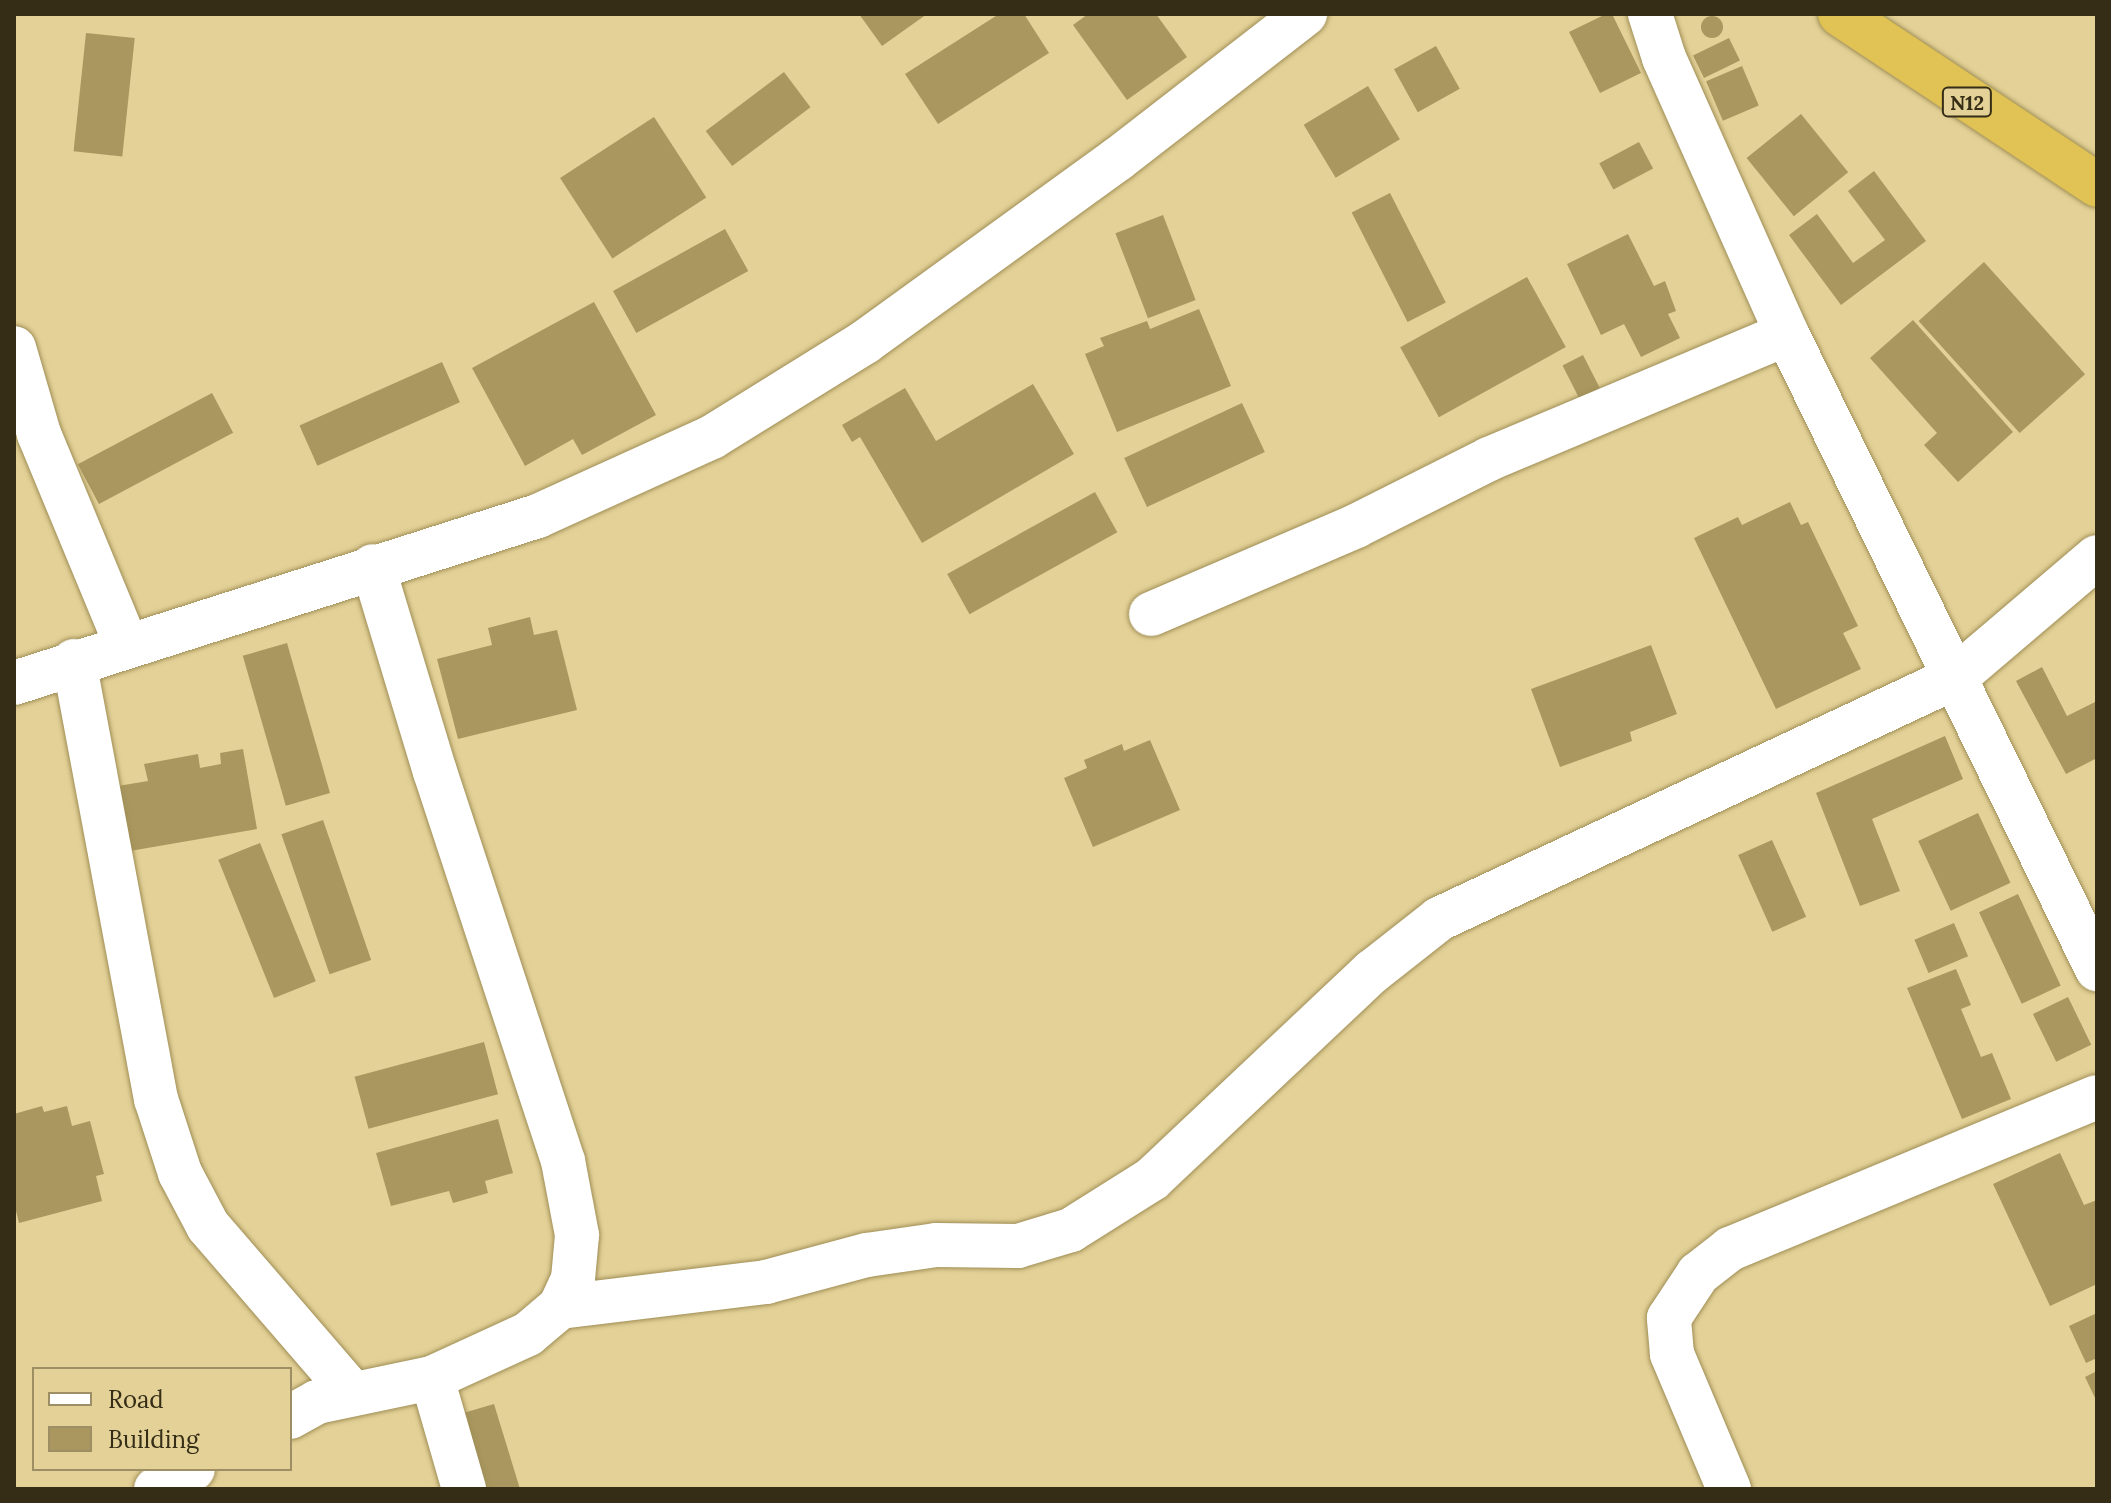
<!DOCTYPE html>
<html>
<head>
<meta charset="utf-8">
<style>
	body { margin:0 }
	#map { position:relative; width:2111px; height:1503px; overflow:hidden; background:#e3d197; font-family:Lora,serif }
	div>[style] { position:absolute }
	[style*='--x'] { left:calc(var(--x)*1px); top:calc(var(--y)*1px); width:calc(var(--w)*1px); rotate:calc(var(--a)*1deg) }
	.building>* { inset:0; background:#a9975f; transform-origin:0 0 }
	.round { border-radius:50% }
	.roads { filter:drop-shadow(0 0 2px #9f8e56) drop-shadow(0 0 2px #9f8e56) }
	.minor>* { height:44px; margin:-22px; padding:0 22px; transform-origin:22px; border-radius:22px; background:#fff }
	.trunk>* { height:44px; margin:-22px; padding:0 22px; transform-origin:22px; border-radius:22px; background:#e0c354 }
	span { translate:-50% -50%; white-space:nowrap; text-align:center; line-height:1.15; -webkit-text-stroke:7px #e3d197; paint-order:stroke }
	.shield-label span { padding:2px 6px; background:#e3d197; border:2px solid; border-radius:6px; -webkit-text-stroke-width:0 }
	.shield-label { font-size:20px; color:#352d16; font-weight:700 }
	.frame { position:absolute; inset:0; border:16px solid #352d16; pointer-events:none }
	.legend { position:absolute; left:32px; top:1367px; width:260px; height:104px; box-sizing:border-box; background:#e3d197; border:2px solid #9d8f63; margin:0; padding:10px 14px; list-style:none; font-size:24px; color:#352d16 }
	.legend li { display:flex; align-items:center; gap:16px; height:40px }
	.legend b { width:40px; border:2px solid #9d8f63 }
</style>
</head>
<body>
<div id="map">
	<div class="building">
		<div style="clip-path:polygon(859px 14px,927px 14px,882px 46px)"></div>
		<div style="clip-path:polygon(999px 14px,1024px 14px,1049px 53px,938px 124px,905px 74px)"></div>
		<div style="clip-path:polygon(1088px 14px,1156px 14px,1187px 57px,1127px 100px,1073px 25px)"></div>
		<div style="clip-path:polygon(1606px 14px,1612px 14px,1641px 73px,1600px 93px,1569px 32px)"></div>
		<div class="round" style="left:1701px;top:16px;width:22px;height:22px"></div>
		<div style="left:86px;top:33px;width:49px;height:119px;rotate:6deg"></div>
		<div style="left:1729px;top:38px;width:25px;height:40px;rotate:64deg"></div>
		<div style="left:1436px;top:46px;width:49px;height:48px;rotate:61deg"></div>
		<div style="left:1742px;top:66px;width:43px;height:39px;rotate:67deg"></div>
		<div style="left:784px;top:72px;width:44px;height:98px;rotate:53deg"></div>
		<div style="left:1368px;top:86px;width:62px;height:75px;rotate:59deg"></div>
		<div style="left:1801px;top:114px;width:75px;height:70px;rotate:51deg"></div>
		<div style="left:654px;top:117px;width:96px;height:112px;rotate:57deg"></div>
		<div style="left:1639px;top:142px;width:30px;height:45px;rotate:62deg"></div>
		<div style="clip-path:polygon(1874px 171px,1926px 241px,1841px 305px,1789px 235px,1817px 214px,1853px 263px,1885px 240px,1848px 191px)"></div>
		<div style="left:1390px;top:193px;width:123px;height:43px;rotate:63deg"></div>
		<div style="left:1163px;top:215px;width:91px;height:51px;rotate:69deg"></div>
		<div style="left:725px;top:229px;width:48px;height:128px;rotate:61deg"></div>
		<div style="clip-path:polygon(1628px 234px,1654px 286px,1665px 281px,1676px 311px,1668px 314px,1680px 338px,1641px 357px,1624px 324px,1601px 335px,1567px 264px)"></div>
		<div style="left:1984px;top:262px;width:151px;height:88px;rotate:48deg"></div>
		<div style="left:1527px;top:277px;width:80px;height:145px;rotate:61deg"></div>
		<div style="clip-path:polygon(594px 302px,656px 415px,582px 455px,573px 439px,525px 466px,472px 368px)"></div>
		<div style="clip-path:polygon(1199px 309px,1231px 386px,1117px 432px,1085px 354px,1104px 346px,1100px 338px,1147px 321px,1150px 329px)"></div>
		<div style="clip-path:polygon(1913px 320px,2013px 432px,1958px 482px,1924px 445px,1937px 433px,1870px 358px)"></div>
		<div style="left:1583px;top:355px;width:37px;height:23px;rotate:63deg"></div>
		<div style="left:442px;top:362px;width:44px;height:156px;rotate:66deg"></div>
		<div style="clip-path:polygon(1033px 384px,1074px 454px,922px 543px,860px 437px,852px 442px,842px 425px,905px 388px,936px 441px)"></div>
		<div style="left:212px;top:393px;width:45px;height:152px;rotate:62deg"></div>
		<div style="left:1242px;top:403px;width:54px;height:130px;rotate:65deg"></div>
		<div style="left:1095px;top:492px;width:46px;height:169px;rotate:61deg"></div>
		<div style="clip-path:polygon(1790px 502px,1801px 525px,1808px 522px,1858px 626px,1843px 633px,1861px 669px,1776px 709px,1694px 538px,1738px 517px,1742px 525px)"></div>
		<div style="clip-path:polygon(530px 617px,534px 635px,557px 630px,577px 710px,458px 739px,437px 659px,492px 645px,488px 628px)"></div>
		<div style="left:287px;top:643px;width:156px;height:46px;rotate:74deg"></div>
		<div style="clip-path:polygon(1651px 645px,1677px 714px,1630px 732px,1632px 741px,1560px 767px,1531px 689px)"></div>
		<div style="clip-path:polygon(2042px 667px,2067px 716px,2097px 701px,2097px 758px,2066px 774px,2016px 681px)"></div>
		<div style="clip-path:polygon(1945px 736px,1963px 779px,1872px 819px,1900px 891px,1860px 906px,1816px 793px)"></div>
		<div style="clip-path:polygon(1150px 740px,1180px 810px,1093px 847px,1064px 778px,1087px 768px,1084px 760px,1122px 744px,1124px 751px)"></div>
		<div style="clip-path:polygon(243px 749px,257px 829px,130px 851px,118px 786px,148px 781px,144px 764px,198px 754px,200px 768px,221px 764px,220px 753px)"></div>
		<div style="left:1978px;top:813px;width:77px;height:66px;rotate:65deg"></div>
		<div style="left:323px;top:820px;width:148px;height:44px;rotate:71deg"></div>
		<div style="left:1772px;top:840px;width:84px;height:37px;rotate:66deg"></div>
		<div style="left:260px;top:843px;width:149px;height:45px;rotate:68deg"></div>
		<div style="left:2018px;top:894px;width:101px;height:43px;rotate:65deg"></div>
		<div style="left:1954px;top:923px;width:36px;height:43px;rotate:67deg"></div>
		<div style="clip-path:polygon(1956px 969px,1971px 1005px,1961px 1009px,1981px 1057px,1992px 1053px,2011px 1099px,1962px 1119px,1907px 988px)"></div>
		<div style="left:2068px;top:997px;width:53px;height:39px;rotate:64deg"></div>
		<div style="left:484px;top:1042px;width:54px;height:134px;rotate:75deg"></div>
		<div style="clip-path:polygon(42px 1106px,44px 1112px,67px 1106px,72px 1126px,90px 1121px,104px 1174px,96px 1176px,102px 1201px,19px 1223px,14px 1203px,14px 1114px)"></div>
		<div style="clip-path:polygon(498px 1119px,513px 1173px,485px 1181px,488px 1193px,453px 1203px,449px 1191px,391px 1206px,376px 1153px)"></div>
		<div style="clip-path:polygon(2060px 1153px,2084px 1205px,2097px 1200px,2097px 1284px,2050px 1306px,1993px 1184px)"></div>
		<div style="clip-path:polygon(2097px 1313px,2097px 1358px,2086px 1363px,2069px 1326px)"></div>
		<div style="clip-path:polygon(2097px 1371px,2097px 1402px,2085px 1377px)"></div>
		<div style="clip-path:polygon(494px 1404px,520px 1489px,476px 1489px,453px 1416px)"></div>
	</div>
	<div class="roads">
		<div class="minor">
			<div style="--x:1650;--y:14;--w:46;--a:72.3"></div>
			<div style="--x:1664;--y:58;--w:302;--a:66"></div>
			<div style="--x:1787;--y:334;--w:707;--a:63.98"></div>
			<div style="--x:14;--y:348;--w:90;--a:73.8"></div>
			<div style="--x:39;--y:434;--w:227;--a:67.5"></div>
			<div style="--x:1151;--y:614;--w:223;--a:-23.2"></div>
			<div style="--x:1356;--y:526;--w:149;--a:-26.7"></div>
			<div style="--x:1489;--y:459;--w:323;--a:-22.8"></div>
			<div style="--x:74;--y:661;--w:446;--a:79.4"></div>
			<div style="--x:156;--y:1099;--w:78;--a:72"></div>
			<div style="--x:180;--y:1173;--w:60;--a:62.2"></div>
			<div style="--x:208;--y:1226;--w:221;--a:49.2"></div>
			<div style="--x:14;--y:683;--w:550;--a:-17.68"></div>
			<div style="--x:538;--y:516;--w:191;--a:-24.4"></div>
			<div style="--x:712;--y:437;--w:180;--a:-31.8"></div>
			<div style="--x:865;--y:342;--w:312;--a:-35.9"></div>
			<div style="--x:1118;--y:159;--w:237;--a:-37.8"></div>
			<div style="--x:560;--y:1307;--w:208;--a:-6.9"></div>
			<div style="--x:766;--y:1282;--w:105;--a:-15"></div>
			<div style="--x:867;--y:1255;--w:70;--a:-8.2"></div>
			<div style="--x:936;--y:1245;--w:82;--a:0.7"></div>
			<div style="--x:1018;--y:1246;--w:55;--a:-16.8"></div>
			<div style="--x:1071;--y:1230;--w:96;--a:-32.2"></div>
			<div style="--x:1152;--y:1179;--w:303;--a:-43.3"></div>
			<div style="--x:1373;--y:971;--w:84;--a:-38.2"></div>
			<div style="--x:1439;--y:919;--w:571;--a:-25.08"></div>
			<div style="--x:1956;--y:677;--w:185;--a:-40.4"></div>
			<div style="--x:432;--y:1378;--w:116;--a:73.9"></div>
			<div style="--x:290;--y:1417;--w:31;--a:-29"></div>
			<div style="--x:317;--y:1402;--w:117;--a:-11.8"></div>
			<div style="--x:432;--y:1378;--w:106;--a:-24.6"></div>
			<div style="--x:528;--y:1334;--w:42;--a:-40.2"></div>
			<div style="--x:560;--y:1307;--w:31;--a:-65"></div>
			<div style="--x:573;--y:1279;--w:44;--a:-84.8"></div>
			<div style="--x:577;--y:1235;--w:75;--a:-100.7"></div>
			<div style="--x:563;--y:1161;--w:410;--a:-108.2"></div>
			<div style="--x:435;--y:772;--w:215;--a:-106.8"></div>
			<div style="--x:156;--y:1489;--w:42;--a:-28.4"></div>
			<div style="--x:1729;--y:1489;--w:147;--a:-112.9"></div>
			<div style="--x:1672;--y:1354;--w:36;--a:-95"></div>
			<div style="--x:1669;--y:1318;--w:53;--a:-56.6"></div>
			<div style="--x:1698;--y:1274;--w:41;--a:-38"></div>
			<div style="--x:1730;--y:1249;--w:397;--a:-22.5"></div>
		</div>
		<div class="trunk">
			<div style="--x:1840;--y:14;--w:309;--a:33.6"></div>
		</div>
	</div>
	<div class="shield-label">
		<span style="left:1967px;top:102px">N12</span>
	</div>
	<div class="frame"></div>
	<ul class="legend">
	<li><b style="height:10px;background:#fff"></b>Road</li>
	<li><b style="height:22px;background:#a9975f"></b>Building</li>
	</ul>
</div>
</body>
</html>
